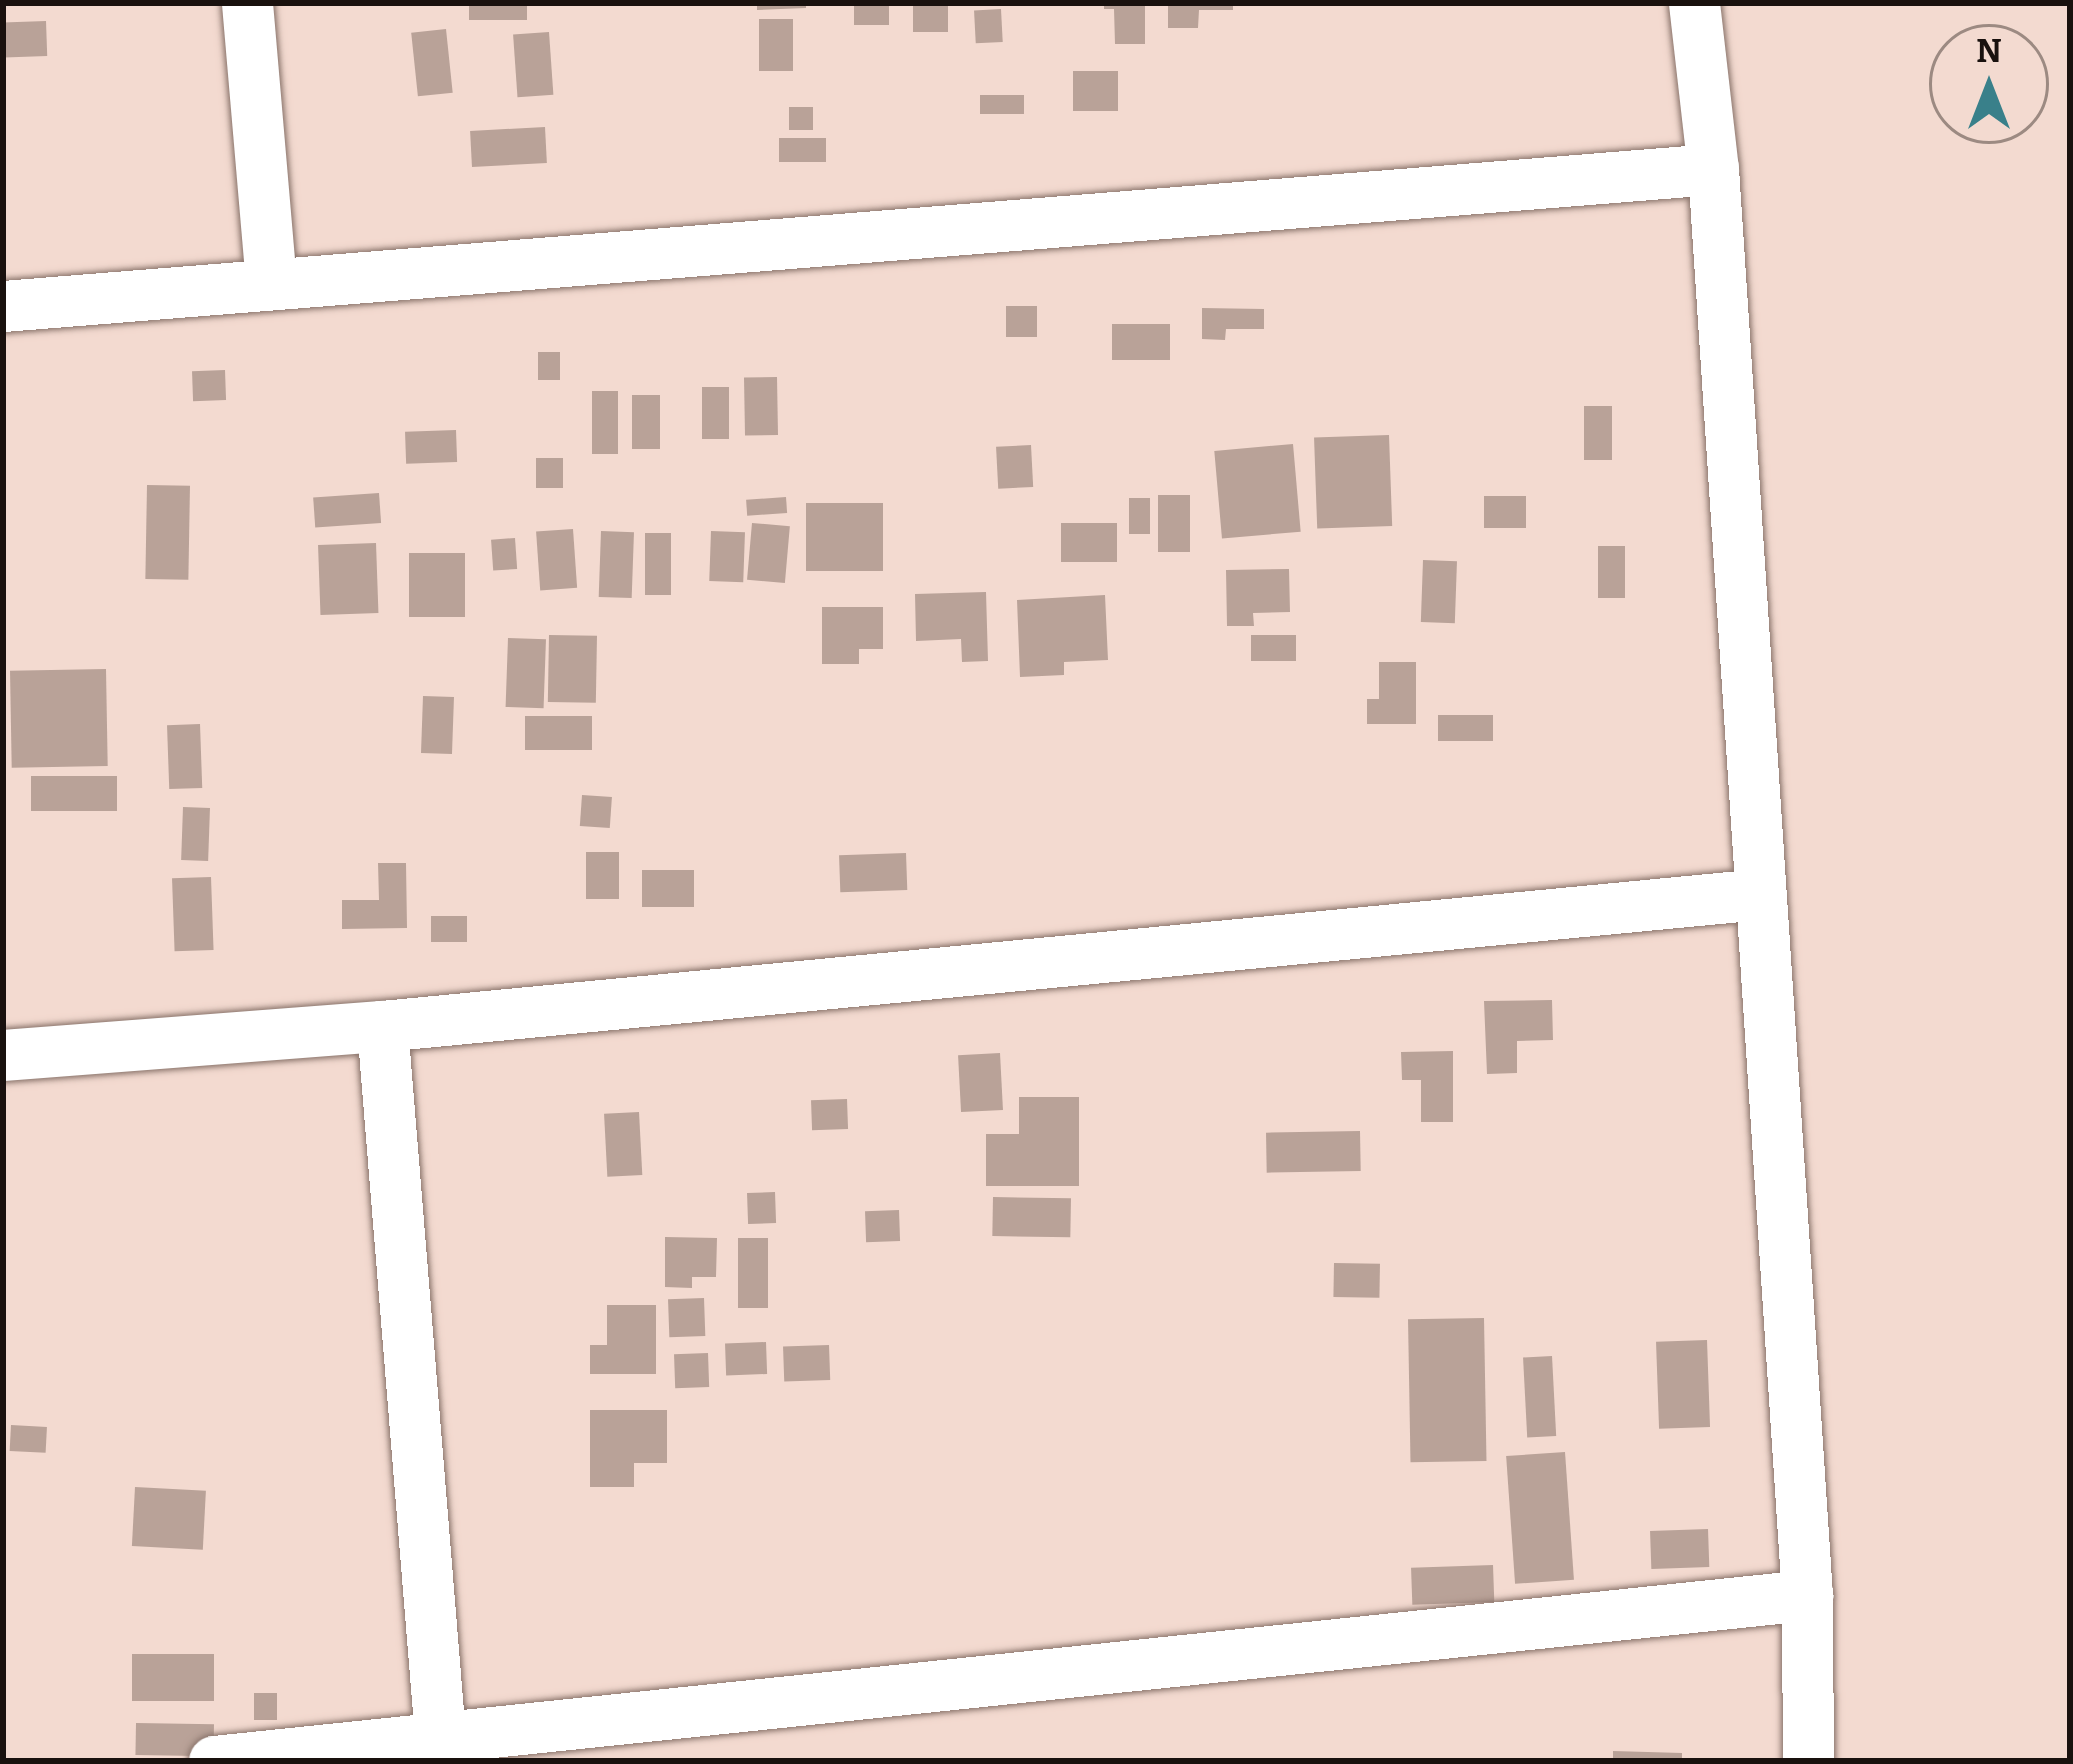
<!DOCTYPE html>
<html>
<head>
<meta charset="utf-8">
<style>
	body { margin:0 }
	#map { position:relative; width:2073px; height:1764px; overflow:hidden; background:#f3dad0; font-family:Bitter,serif }
	div>[style] { position:absolute }
	[style*='--x'] { left:calc(var(--x)*1px); top:calc(var(--y)*1px); width:calc(var(--w)*1px); rotate:calc(var(--a)*1deg) }
	.building>* { inset:0; background:#b9a298; transform-origin:0 0 }
	.roads { filter:drop-shadow(0 0 3px #89736a) drop-shadow(0 0 3px #89736a) }
	.street>* { height:51px; margin:-25.5px; padding:0 25.5px; transform-origin:25.5px; border-radius:25.5px; background:#fff }
	span { translate:-50% -50%; white-space:nowrap; text-align:center; line-height:1.15; -webkit-text-stroke:9px #f3dad0; paint-order:stroke }
	.frame { position:absolute; inset:0; border:6px solid #19110e; pointer-events:none }
	.north { position:absolute; left:1929px; top:24px; width:120px; height:120px; box-sizing:border-box; background:#f3dad0; border:3px solid #9c8a82; border-radius:50%; rotate:0deg; font-size:33px; font-weight:700; line-height:48px; text-align:center; color:#19110e }
	.north::after { content:''; display:block; margin:auto; width:42px; height:54px; background:#39808a; clip-path:polygon(50% 0,100% 100%,50% 72%,0 100%) }
</style>
</head>
<body>
<div id="map">
	<div class="building">
		<div style="left:469px;top:3px;width:58px;height:17px"></div>
		<div style="clip-path:polygon(757px 3px,806px 3px,806px 8px,757px 10px)"></div>
		<div style="left:854px;top:3px;width:35px;height:22px"></div>
		<div style="left:913px;top:3px;width:35px;height:29px"></div>
		<div style="clip-path:polygon(1104px 3px,1145px 3px,1145px 44px,1115px 44px,1114px 9px,1104px 9px)"></div>
		<div style="clip-path:polygon(1168px 3px,1233px 3px,1233px 10px,1199px 10px,1198px 28px,1168px 28px)"></div>
		<div style="left:1001px;top:9px;width:33px;height:27px;rotate:87deg"></div>
		<div style="left:759px;top:19px;width:34px;height:52px"></div>
		<div style="left:46px;top:21px;width:35px;height:43px;rotate:88deg"></div>
		<div style="left:446px;top:29px;width:64px;height:35px;rotate:84deg"></div>
		<div style="left:549px;top:32px;width:63px;height:36px;rotate:86deg"></div>
		<div style="left:1073px;top:71px;width:45px;height:40px"></div>
		<div style="left:1024px;top:95px;width:19px;height:44px;rotate:90deg"></div>
		<div style="left:813px;top:107px;width:23px;height:24px;rotate:90deg"></div>
		<div style="left:545px;top:127px;width:36px;height:75px;rotate:87deg"></div>
		<div style="left:779px;top:138px;width:47px;height:24px"></div>
		<div style="left:1006px;top:306px;width:31px;height:31px"></div>
		<div style="clip-path:polygon(1202px 308px,1264px 309px,1264px 329px,1226px 329px,1225px 340px,1202px 339px)"></div>
		<div style="left:1112px;top:324px;width:58px;height:36px"></div>
		<div style="left:560px;top:352px;width:28px;height:22px;rotate:90deg"></div>
		<div style="left:225px;top:370px;width:30px;height:33px;rotate:88deg"></div>
		<div style="left:777px;top:377px;width:58px;height:33px;rotate:89deg"></div>
		<div style="left:702px;top:387px;width:27px;height:52px"></div>
		<div style="left:592px;top:391px;width:26px;height:63px"></div>
		<div style="left:632px;top:395px;width:28px;height:54px"></div>
		<div style="left:1584px;top:406px;width:28px;height:54px"></div>
		<div style="left:456px;top:430px;width:32px;height:51px;rotate:88deg"></div>
		<div style="left:1389px;top:435px;width:91px;height:75px;rotate:88deg"></div>
		<div style="left:1293px;top:444px;width:88px;height:79px;rotate:85deg"></div>
		<div style="left:1031px;top:445px;width:42px;height:35px;rotate:87deg"></div>
		<div style="left:536px;top:458px;width:27px;height:30px"></div>
		<div style="left:147px;top:485px;width:43px;height:94px;rotate:1deg"></div>
		<div style="left:379px;top:493px;width:30px;height:66px;rotate:86deg"></div>
		<div style="left:1190px;top:495px;width:57px;height:32px;rotate:90deg"></div>
		<div style="left:1526px;top:496px;width:32px;height:42px;rotate:90deg"></div>
		<div style="left:786px;top:497px;width:16px;height:40px;rotate:86deg"></div>
		<div style="left:1129px;top:498px;width:21px;height:36px"></div>
		<div style="left:806px;top:503px;width:77px;height:68px"></div>
		<div style="left:752px;top:523px;width:38px;height:57px;rotate:5deg"></div>
		<div style="left:1061px;top:523px;width:56px;height:39px"></div>
		<div style="left:573px;top:529px;width:59px;height:37px;rotate:86deg"></div>
		<div style="left:601px;top:531px;width:33px;height:66px;rotate:2deg"></div>
		<div style="left:711px;top:531px;width:34px;height:50px;rotate:2deg"></div>
		<div style="left:671px;top:533px;width:62px;height:26px;rotate:90deg"></div>
		<div style="left:515px;top:538px;width:31px;height:24px;rotate:86deg"></div>
		<div style="left:376px;top:543px;width:70px;height:58px;rotate:88deg"></div>
		<div style="left:1598px;top:546px;width:27px;height:52px"></div>
		<div style="left:465px;top:553px;width:64px;height:56px;rotate:90deg"></div>
		<div style="left:1423px;top:560px;width:34px;height:62px;rotate:2deg"></div>
		<div style="clip-path:polygon(1289px 569px,1290px 612px,1253px 613px,1254px 626px,1227px 626px,1226px 570px)"></div>
		<div style="clip-path:polygon(986px 592px,988px 661px,962px 662px,961px 639px,916px 641px,915px 594px)"></div>
		<div style="clip-path:polygon(1105px 595px,1108px 660px,1064px 662px,1064px 675px,1020px 677px,1017px 600px)"></div>
		<div style="clip-path:polygon(822px 607px,883px 607px,883px 649px,859px 649px,859px 664px,822px 664px)"></div>
		<div style="left:549px;top:635px;width:48px;height:67px;rotate:1deg"></div>
		<div style="left:1251px;top:635px;width:45px;height:26px"></div>
		<div style="left:508px;top:638px;width:38px;height:69px;rotate:2deg"></div>
		<div style="clip-path:polygon(1379px 662px,1416px 662px,1416px 724px,1367px 724px,1367px 699px,1379px 699px)"></div>
		<div style="left:106px;top:669px;width:97px;height:96px;rotate:89deg"></div>
		<div style="left:423px;top:696px;width:31px;height:57px;rotate:2deg"></div>
		<div style="left:1438px;top:715px;width:55px;height:26px"></div>
		<div style="left:525px;top:716px;width:67px;height:34px"></div>
		<div style="left:200px;top:724px;width:64px;height:33px;rotate:88deg"></div>
		<div style="left:31px;top:776px;width:86px;height:35px"></div>
		<div style="left:582px;top:795px;width:30px;height:31px;rotate:4deg"></div>
		<div style="left:183px;top:807px;width:27px;height:53px;rotate:2deg"></div>
		<div style="left:586px;top:852px;width:33px;height:47px"></div>
		<div style="left:906px;top:853px;width:37px;height:67px;rotate:88deg"></div>
		<div style="clip-path:polygon(378px 863px,406px 863px,407px 928px,342px 929px,342px 900px,379px 900px)"></div>
		<div style="left:642px;top:870px;width:52px;height:37px"></div>
		<div style="left:211px;top:877px;width:73px;height:39px;rotate:88deg"></div>
		<div style="left:431px;top:916px;width:36px;height:26px"></div>
		<div style="clip-path:polygon(1552px 1000px,1553px 1040px,1517px 1041px,1517px 1073px,1487px 1074px,1484px 1001px)"></div>
		<div style="clip-path:polygon(1453px 1051px,1453px 1122px,1421px 1122px,1421px 1080px,1402px 1080px,1401px 1052px)"></div>
		<div style="left:1000px;top:1053px;width:57px;height:42px;rotate:87deg"></div>
		<div style="clip-path:polygon(1019px 1097px,1079px 1097px,1079px 1186px,986px 1186px,986px 1134px,1019px 1134px)"></div>
		<div style="left:847px;top:1099px;width:30px;height:36px;rotate:88deg"></div>
		<div style="left:639px;top:1112px;width:63px;height:35px;rotate:87deg"></div>
		<div style="left:1360px;top:1131px;width:40px;height:94px;rotate:89deg"></div>
		<div style="left:775px;top:1192px;width:31px;height:28px;rotate:88deg"></div>
		<div style="left:993px;top:1197px;width:78px;height:39px;rotate:1deg"></div>
		<div style="left:899px;top:1210px;width:31px;height:34px;rotate:88deg"></div>
		<div style="clip-path:polygon(665px 1237px,717px 1238px,716px 1277px,692px 1277px,692px 1288px,665px 1287px)"></div>
		<div style="left:738px;top:1238px;width:30px;height:70px"></div>
		<div style="left:1334px;top:1263px;width:46px;height:34px;rotate:1deg"></div>
		<div style="left:704px;top:1298px;width:38px;height:36px;rotate:88deg"></div>
		<div style="clip-path:polygon(607px 1305px,656px 1305px,656px 1374px,590px 1374px,590px 1345px,607px 1345px)"></div>
		<div style="left:1484px;top:1318px;width:143px;height:76px;rotate:89deg"></div>
		<div style="left:1707px;top:1340px;width:87px;height:51px;rotate:88deg"></div>
		<div style="left:766px;top:1342px;width:32px;height:41px;rotate:88deg"></div>
		<div style="left:829px;top:1345px;width:35px;height:46px;rotate:88deg"></div>
		<div style="left:708px;top:1353px;width:34px;height:34px;rotate:88deg"></div>
		<div style="left:1552px;top:1356px;width:80px;height:29px;rotate:87deg"></div>
		<div style="clip-path:polygon(590px 1410px,667px 1410px,667px 1463px,634px 1463px,634px 1487px,590px 1487px)"></div>
		<div style="left:11px;top:1425px;width:36px;height:26px;rotate:3deg"></div>
		<div style="left:1565px;top:1452px;width:128px;height:59px;rotate:86deg"></div>
		<div style="left:135px;top:1487px;width:71px;height:59px;rotate:3deg"></div>
		<div style="left:1708px;top:1529px;width:38px;height:58px;rotate:88deg"></div>
		<div style="left:1493px;top:1565px;width:37px;height:82px;rotate:88deg"></div>
		<div style="left:214px;top:1654px;width:47px;height:82px;rotate:90deg"></div>
		<div style="left:254px;top:1693px;width:23px;height:27px"></div>
		<div style="left:136px;top:1723px;width:78px;height:32px;rotate:1deg"></div>
		<div style="clip-path:polygon(1613px 1751px,1682px 1753px,1682px 1761px,1613px 1761px)"></div>
	</div>
	<div class="roads">
		<div class="street">
			<div style="--x:247;--y:3;--w:281;--a:85.1"></div>
			<div style="--x:1694;--y:3;--w:167;--a:83.5"></div>
			<div style="--x:1713;--y:169;--w:1429;--a:86.23"></div>
			<div style="--x:1807;--y:1595;--w:166;--a:89.7"></div>
			<div style="--x:3;--y:306;--w:1715;--a:-4.58"></div>
			<div style="--x:382;--y:1026;--w:737;--a:85.33"></div>
			<div style="--x:3;--y:1055;--w:380;--a:-4.4"></div>
			<div style="--x:382;--y:1026;--w:1385;--a:-5.47"></div>
			<div style="--x:214;--y:1761;--w:1602;--a:-5.95"></div>
		</div>
	</div>
	<div class="frame"></div>
	<div class="north">N</div>
</div>
</body>
</html>
